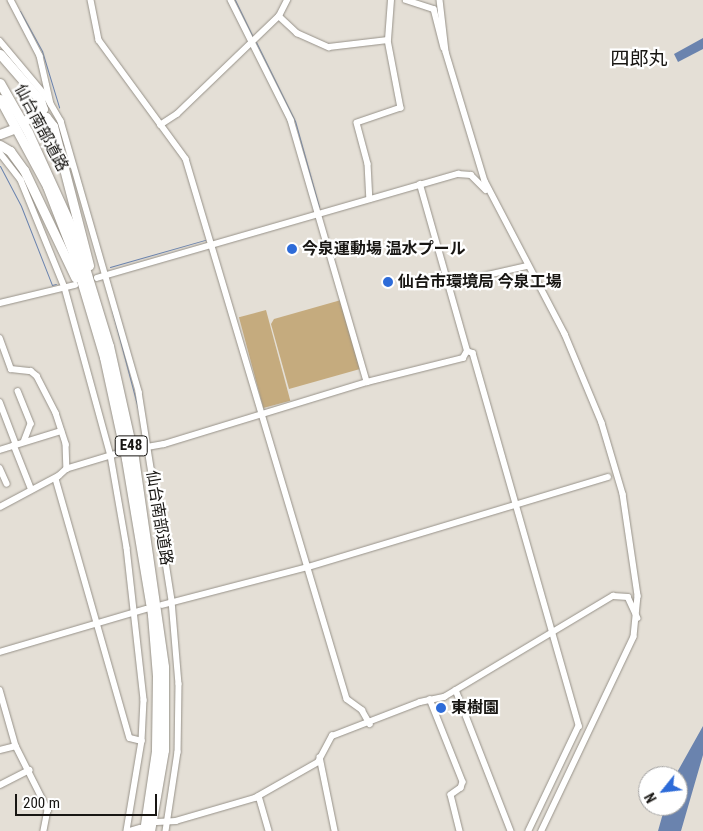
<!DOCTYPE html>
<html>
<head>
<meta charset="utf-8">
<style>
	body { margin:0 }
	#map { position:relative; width:703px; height:831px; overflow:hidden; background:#e4dfd6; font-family:"Roboto Condensed","Noto Sans JP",sans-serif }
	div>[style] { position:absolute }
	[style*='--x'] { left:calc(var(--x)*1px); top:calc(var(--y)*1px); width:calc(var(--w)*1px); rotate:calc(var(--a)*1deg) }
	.green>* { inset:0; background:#c5ab7e; transform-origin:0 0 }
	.water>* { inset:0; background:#6a83ae }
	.stream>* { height:1px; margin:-0.5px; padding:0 0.5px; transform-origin:0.5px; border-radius:0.5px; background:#6a83ae }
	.roads { filter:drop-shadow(0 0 1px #979289) drop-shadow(0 0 1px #979289) }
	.minor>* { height:5.5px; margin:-2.75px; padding:0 2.75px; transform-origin:2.75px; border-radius:2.75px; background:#fff }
	.highway>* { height:9px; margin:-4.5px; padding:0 4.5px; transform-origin:4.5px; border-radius:4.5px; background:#fff }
	.dots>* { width:14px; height:14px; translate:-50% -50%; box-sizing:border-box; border:2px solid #fff; border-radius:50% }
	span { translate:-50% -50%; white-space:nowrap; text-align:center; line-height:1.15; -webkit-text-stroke:4.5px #fff; paint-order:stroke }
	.shield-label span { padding:1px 4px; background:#fff; border:1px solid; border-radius:4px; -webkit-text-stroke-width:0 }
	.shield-label { font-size:15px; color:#181613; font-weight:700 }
	.street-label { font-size:16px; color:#181613 }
	.poi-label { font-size:16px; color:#181613; font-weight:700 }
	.left { translate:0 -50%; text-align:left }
	.quarter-label { font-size:19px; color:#181613 }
	.north { position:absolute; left:638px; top:766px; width:50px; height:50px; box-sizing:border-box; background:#fff; border:1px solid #a3a2a1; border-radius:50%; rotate:241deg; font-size:14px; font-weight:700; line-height:20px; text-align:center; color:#181613 }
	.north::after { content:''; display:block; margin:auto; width:18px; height:22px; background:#2d6bd8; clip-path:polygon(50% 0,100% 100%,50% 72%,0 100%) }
	.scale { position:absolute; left:15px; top:794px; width:142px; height:22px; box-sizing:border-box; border:2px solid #181613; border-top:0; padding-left:6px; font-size:15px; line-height:18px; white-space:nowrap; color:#181613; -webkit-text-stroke:4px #fff; paint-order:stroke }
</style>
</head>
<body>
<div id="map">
	<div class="green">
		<div style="clip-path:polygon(341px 300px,360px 369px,289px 389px,271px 324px,274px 319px)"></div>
		<div style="left:266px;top:310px;width:94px;height:28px;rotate:75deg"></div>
	</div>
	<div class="water">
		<div style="clip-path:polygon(703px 38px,703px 49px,678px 62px,674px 54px)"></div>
		<div style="clip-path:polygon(703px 726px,703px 755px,681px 831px,658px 831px,665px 806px,678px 806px,675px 776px)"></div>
	</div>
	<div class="stream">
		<div style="--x:235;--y:0;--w:41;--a:64.1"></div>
		<div style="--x:20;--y:11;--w:46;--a:61.2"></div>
		<div style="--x:42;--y:51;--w:59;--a:73.1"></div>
		<div style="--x:256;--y:42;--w:88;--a:63.7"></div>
		<div style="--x:295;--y:121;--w:89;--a:74.4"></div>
		<div style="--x:61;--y:133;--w:17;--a:73"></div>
		<div style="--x:0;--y:166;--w:45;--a:62.3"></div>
		<div style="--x:21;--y:206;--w:85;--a:68.6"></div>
		<div style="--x:52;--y:285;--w:4;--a:-14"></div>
		<div style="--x:110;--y:267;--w:99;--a:-15.9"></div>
		<div style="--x:112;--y:310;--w:114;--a:75.2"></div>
	</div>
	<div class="roads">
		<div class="minor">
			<div style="--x:11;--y:0;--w:63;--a:62.6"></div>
			<div style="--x:40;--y:56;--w:49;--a:77.1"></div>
			<div style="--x:91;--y:0;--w:41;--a:78.7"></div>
			<div style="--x:99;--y:40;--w:147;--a:53.8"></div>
			<div style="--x:186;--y:159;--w:563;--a:73.4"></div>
			<div style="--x:347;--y:699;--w:19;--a:36"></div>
			<div style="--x:362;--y:710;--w:16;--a:60"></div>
			<div style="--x:231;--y:0;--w:134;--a:63.4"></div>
			<div style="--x:291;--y:120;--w:273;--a:73.8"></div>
			<div style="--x:406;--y:0;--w:29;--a:18"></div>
			<div style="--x:434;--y:9;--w:40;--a:75.6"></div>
			<div style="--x:440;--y:0;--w:52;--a:83.4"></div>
			<div style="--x:446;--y:52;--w:135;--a:73.2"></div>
			<div style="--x:485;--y:181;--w:173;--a:62.4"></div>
			<div style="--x:565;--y:334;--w:96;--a:67.4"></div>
			<div style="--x:602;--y:423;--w:74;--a:73.5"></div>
			<div style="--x:623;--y:494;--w:103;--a:81.6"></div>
			<div style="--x:638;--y:596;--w:41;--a:95.6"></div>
			<div style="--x:634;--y:637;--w:215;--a:115.4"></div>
			<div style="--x:279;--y:16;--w:25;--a:43"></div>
			<div style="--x:297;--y:33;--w:35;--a:24"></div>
			<div style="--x:329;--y:47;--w:59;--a:-6.8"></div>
			<div style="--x:388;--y:40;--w:69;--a:79.2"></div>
			<div style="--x:401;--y:108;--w:46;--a:161.2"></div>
			<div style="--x:357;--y:123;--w:42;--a:75"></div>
			<div style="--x:368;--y:164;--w:35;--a:87"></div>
			<div style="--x:388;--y:40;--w:40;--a:-85.7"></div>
			<div style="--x:0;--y:41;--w:73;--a:50"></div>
			<div style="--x:47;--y:97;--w:28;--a:60"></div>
			<div style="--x:61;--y:121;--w:282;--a:73.9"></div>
			<div style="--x:139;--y:392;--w:212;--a:81"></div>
			<div style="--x:172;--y:601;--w:83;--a:85.2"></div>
			<div style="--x:179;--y:684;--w:68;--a:90.8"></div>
			<div style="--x:178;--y:752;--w:80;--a:98.6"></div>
			<div style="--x:160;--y:125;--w:20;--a:-33"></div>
			<div style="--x:177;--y:114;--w:141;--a:-43.9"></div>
			<div style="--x:279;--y:16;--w:18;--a:-63"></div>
			<div style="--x:0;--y:153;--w:34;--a:52"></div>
			<div style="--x:21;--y:180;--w:117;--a:67.8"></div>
			<div style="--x:65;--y:288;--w:174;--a:74.7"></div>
			<div style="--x:111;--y:456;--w:93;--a:80.1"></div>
			<div style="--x:127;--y:548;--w:153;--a:83.6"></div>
			<div style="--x:144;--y:700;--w:41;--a:92.8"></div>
			<div style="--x:142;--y:741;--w:91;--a:99.5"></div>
			<div style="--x:97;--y:278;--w:376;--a:-16.1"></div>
			<div style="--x:458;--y:174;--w:13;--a:4"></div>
			<div style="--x:471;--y:175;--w:21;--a:45"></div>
			<div style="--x:448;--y:284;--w:81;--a:-12.8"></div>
			<div style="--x:0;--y:303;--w:77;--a:-13.5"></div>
			<div style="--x:0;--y:338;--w:33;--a:70"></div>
			<div style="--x:11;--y:369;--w:20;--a:6"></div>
			<div style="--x:31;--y:371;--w:8;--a:40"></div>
			<div style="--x:37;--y:376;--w:42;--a:62.8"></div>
			<div style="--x:56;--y:413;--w:33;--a:72"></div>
			<div style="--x:66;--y:444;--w:25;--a:88"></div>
			<div style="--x:467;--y:351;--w:6;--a:18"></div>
			<div style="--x:473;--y:353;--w:388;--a:74.1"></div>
			<div style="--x:579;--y:726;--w:116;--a:115.5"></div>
			<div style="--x:18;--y:391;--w:35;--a:68"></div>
			<div style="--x:31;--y:424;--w:19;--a:111"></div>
			<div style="--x:0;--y:402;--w:45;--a:69.1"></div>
			<div style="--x:14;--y:445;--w:46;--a:68.4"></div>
			<div style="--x:136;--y:449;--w:28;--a:-10"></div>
			<div style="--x:164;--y:444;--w:212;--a:-17"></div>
			<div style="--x:367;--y:382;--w:99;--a:-14"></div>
			<div style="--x:463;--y:358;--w:8;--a:-60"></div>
			<div style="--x:467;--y:351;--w:173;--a:-105.8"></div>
			<div style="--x:0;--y:450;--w:64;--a:-17.3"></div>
			<div style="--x:120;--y:453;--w:55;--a:163.2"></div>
			<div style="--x:67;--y:469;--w:15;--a:138"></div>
			<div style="--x:56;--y:479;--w:269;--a:74.1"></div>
			<div style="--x:130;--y:738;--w:12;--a:14"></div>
			<div style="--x:0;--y:468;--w:17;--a:66"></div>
			<div style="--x:0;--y:507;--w:66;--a:-28.1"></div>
			<div style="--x:162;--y:605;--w:151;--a:-14.6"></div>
			<div style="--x:308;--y:567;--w:313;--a:-16.7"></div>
			<div style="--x:0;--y:652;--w:152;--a:-16.4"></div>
			<div style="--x:0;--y:690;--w:58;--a:74.1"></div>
			<div style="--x:16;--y:746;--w:72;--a:63.4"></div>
			<div style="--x:48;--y:810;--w:21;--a:101"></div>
			<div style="--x:456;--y:690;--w:151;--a:68.7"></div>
			<div style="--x:430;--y:699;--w:89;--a:68.3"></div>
			<div style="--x:463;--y:782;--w:6;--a:108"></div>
			<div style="--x:461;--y:788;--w:12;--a:145"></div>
			<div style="--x:451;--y:795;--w:37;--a:76"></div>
			<div style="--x:0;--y:750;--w:16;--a:-14"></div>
			<div style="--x:320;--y:757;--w:76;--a:78.5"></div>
			<div style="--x:0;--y:785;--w:33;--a:-27"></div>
			<div style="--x:259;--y:796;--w:36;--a:74"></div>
			<div style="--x:157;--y:822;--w:19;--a:-3"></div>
			<div style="--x:176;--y:821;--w:82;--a:-16.2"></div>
			<div style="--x:255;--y:798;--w:73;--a:-29.7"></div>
			<div style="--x:318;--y:762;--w:30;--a:-62"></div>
			<div style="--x:332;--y:736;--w:94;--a:-21.1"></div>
			<div style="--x:420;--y:702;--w:25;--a:-12"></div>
			<div style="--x:444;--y:697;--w:197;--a:-30.9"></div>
			<div style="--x:613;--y:596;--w:15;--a:4"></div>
			<div style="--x:628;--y:597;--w:23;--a:65"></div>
			<div style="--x:130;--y:831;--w:10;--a:-17"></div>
		</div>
		<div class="highway">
			<div style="--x:0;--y:54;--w:61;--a:49"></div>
			<div style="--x:40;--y:100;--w:9;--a:72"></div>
			<div style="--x:43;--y:109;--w:11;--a:128"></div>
			<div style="--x:0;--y:83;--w:56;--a:60.3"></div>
			<div style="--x:28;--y:132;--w:113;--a:65.5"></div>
			<div style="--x:75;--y:235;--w:116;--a:73"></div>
			<div style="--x:109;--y:346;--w:115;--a:77.4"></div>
			<div style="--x:134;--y:458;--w:211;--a:81.8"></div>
			<div style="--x:164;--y:667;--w:83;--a:90"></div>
			<div style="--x:164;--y:750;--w:82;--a:99.8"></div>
			<div style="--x:0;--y:99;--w:99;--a:61.6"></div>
			<div style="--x:47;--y:186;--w:72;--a:68.8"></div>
			<div style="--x:73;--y:253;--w:109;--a:73.4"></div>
			<div style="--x:104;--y:357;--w:104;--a:77.8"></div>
			<div style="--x:126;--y:459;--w:158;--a:80.5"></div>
			<div style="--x:152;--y:615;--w:61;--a:85.3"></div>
			<div style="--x:157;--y:676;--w:75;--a:90.8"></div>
			<div style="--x:156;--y:751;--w:81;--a:98.5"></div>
			<div style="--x:27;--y:119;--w:19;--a:-6"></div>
			<div style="--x:46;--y:117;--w:11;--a:52"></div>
			<div style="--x:53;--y:126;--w:144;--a:75.5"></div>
			<div style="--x:0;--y:134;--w:14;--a:-21"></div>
			<div style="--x:0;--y:145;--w:12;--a:31"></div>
			<div style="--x:10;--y:151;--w:24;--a:54"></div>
			<div style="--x:24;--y:170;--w:119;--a:64.5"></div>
		</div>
	</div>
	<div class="dots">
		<div style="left:292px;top:249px;background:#2d6bd8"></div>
		<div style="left:388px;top:282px;background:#2d6bd8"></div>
		<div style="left:441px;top:708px;background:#2d6bd8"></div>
	</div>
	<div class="shield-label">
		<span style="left:131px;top:446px">E48</span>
	</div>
	<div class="street-label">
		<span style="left:41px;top:128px;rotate:62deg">仙台南部道路</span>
		<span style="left:159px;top:518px;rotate:81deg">仙台南部道路</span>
	</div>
	<div class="poi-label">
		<span class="left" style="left:302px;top:249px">今泉運動場 温水プール</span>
		<span class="left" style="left:398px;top:282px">仙台市環境局 今泉工場</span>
		<span class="left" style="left:451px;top:708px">東樹園</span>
	</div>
	<div class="quarter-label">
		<span style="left:639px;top:59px">四郎丸</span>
	</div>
	<div class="north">N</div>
	<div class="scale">200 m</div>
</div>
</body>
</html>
